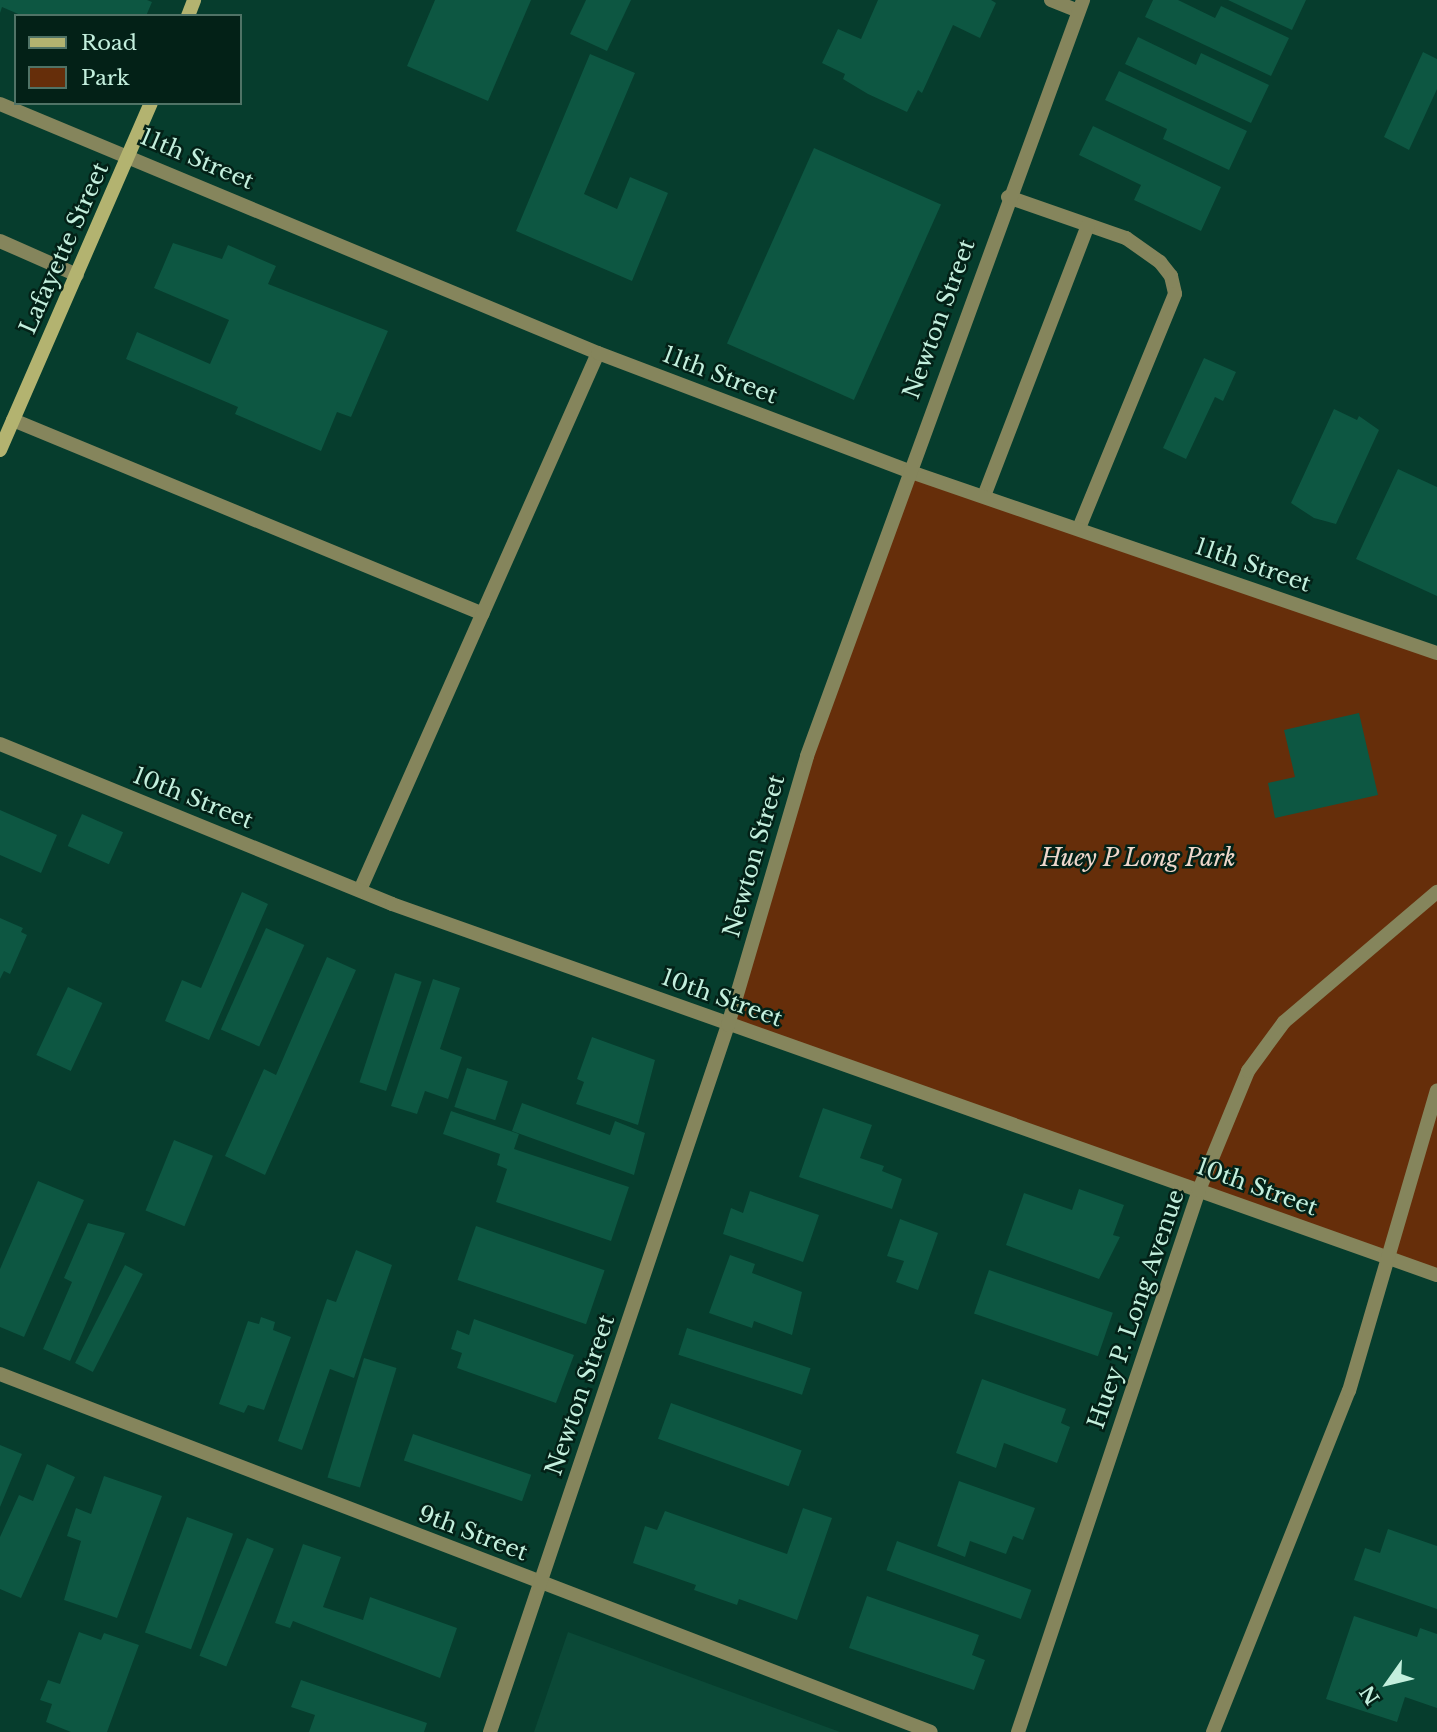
<!DOCTYPE html>
<html>
<head>
<meta charset="utf-8">
<style>
	body { margin:0 }
	#map { position:relative; width:1437px; height:1732px; overflow:hidden; background:#063d2d; font-family:"Libre Baskerville",serif }
	div>[style] { position:absolute }
	[style*='--x'] { left:calc(var(--x)*1px); top:calc(var(--y)*1px); width:calc(var(--w)*1px); rotate:calc(var(--a)*1deg) }
	.built>* { inset:0; background:#0b4937 }
	.green>* { inset:0; background:#662e0a }
	.building>* { inset:0; background:#0d5742; transform-origin:0 0 }
	.lane>* { height:14px; margin:-7px; padding:0 7px; transform-origin:7px; border-radius:7px; background:#85855c }
	.street>* { height:14px; margin:-7px; padding:0 7px; transform-origin:7px; border-radius:7px; background:#85855c }
	.secondary>* { height:14px; margin:-7px; padding:0 7px; transform-origin:7px; border-radius:7px; background:#b3b370 }
	span { translate:-50% -50%; white-space:nowrap; text-align:center; line-height:1.15; -webkit-text-stroke:5px #032117; paint-order:stroke }
	.street-label { font-size:23px; color:#c3efdd }
	.park-label { font-size:23px; color:#efd7cb; font-style:italic }
	.legend { position:absolute; left:14px; top:14px; width:228px; height:91px; box-sizing:border-box; background:#032117; border:2px solid #507366; margin:0; padding:9px 12px; list-style:none; font-size:21px; color:#c3efdd }
	.legend li { display:flex; align-items:center; gap:14px; height:35px }
	.legend b { width:35px; border:2px solid #507366 }
	.north { position:absolute; left:1353px; top:1648px; width:70px; height:70px; -webkit-text-stroke:5px #032117; paint-order:stroke; rotate:236deg; font-size:19px; font-weight:700; line-height:28px; text-align:center; color:#c3efdd }
	.north::after { content:''; display:block; margin:auto; width:24px; height:32px; background:#c3efdd; clip-path:polygon(50% 0,100% 100%,50% 72%,0 100%) }
</style>
</head>
<body>
<div id="map">
	<div class="built">
		<div style="clip-path:polygon(568px 1632px,840px 1732px,534px 1732px)"></div>
	</div>
	<div class="green">
		<div style="clip-path:polygon(908px 471px,1437px 653px,1437px 1275px,728px 1025px,807px 756px)"></div>
	</div>
	<div class="building">
		<div style="clip-path:polygon(0 0,147px 0,152px 2px,146px 16px,23px 16px,2px 7px,0 13px)"></div>
		<div style="clip-path:polygon(435px 0,531px 0,488px 101px,407px 66px)"></div>
		<div style="clip-path:polygon(586px 0,631px 0,607px 51px,570px 34px)"></div>
		<div style="clip-path:polygon(878px 0,991px 0,996px 3px,980px 38px,953px 25px,922px 93px,918px 90px,907px 112px,868px 94px,843px 79px,845px 74px,822px 63px,838px 29px,861px 39px)"></div>
		<div style="clip-path:polygon(1153px 0,1178px 0,1215px 18px,1221px 6px,1289px 38px,1271px 76px,1145px 17px)"></div>
		<div style="clip-path:polygon(1228px 0,1306px 0,1292px 30px)"></div>
		<div style="clip-path:polygon(1138px 37px,1196px 65px,1201px 53px,1269px 85px,1251px 123px,1125px 64px)"></div>
		<div style="clip-path:polygon(1423px 52px,1437px 59px,1437px 89px,1409px 150px,1384px 137px)"></div>
		<div style="clip-path:polygon(590px 54px,635px 73px,584px 194px,617px 209px,630px 177px,668px 193px,632px 281px,516px 231px)"></div>
		<div style="clip-path:polygon(1119px 71px,1247px 131px,1229px 170px,1163px 139px,1167px 129px,1105px 100px)"></div>
		<div style="clip-path:polygon(1093px 126px,1221px 187px,1201px 231px,1134px 200px,1141px 185px,1079px 155px)"></div>
		<div style="left:814px;top:148px;width:139px;height:214px;rotate:24deg"></div>
		<div style="clip-path:polygon(173px 243px,222px 259px,228px 245px,276px 266px,268px 284px,388px 331px,351px 417px,337px 412px,321px 451px,235px 414px,238px 407px,126px 359px,137px 332px,210px 364px,229px 320px,154px 288px)"></div>
		<div style="clip-path:polygon(1204px 358px,1236px 372px,1223px 401px,1215px 397px,1186px 459px,1163px 448px)"></div>
		<div style="clip-path:polygon(1334px 409px,1357px 420px,1359px 416px,1379px 430px,1336px 524px,1314px 518px,1291px 503px)"></div>
		<div style="clip-path:polygon(1398px 469px,1437px 487px,1437px 596px,1356px 559px)"></div>
		<div style="clip-path:polygon(1359px 713px,1378px 795px,1275px 818px,1268px 783px,1295px 777px,1284px 730px)"></div>
		<div style="clip-path:polygon(0 810px,57px 835px,41px 873px,0 855px)"></div>
		<div style="left:82px;top:814px;width:45px;height:35px;rotate:24deg"></div>
		<div style="clip-path:polygon(242px 892px,268px 904px,209px 1040px,165px 1021px,182px 980px,201px 988px)"></div>
		<div style="clip-path:polygon(0 918px,23px 928px,21px 932px,27px 935px,10px 974px,4px 971px,0 979px)"></div>
		<div style="left:266px;top:928px;width:42px;height:111px;rotate:24deg"></div>
		<div style="clip-path:polygon(327px 957px,356px 970px,265px 1175px,225px 1156px,264px 1069px,276px 1075px)"></div>
		<div style="left:395px;top:973px;width:28px;height:115px;rotate:18deg"></div>
		<div style="clip-path:polygon(433px 979px,460px 988px,440px 1049px,462px 1057px,448px 1099px,425px 1091px,417px 1114px,391px 1106px)"></div>
		<div style="left:68px;top:987px;width:38px;height:75px;rotate:25deg"></div>
		<div style="clip-path:polygon(592px 1037px,655px 1060px,638px 1125px,576px 1104px,584px 1082px,577px 1079px)"></div>
		<div style="left:467px;top:1068px;width:43px;height:41px;rotate:18deg"></div>
		<div style="clip-path:polygon(522px 1103px,610px 1135px,615px 1121px,645px 1133px,634px 1175px,512px 1131px)"></div>
		<div style="clip-path:polygon(823px 1108px,872px 1125px,860px 1158px,884px 1166px,882px 1171px,902px 1179px,892px 1209px,799px 1177px)"></div>
		<div style="clip-path:polygon(451px 1111px,519px 1134px,514px 1149px,629px 1187px,611px 1241px,496px 1202px,507px 1169px,497px 1165px,500px 1154px,443px 1134px)"></div>
		<div style="left:174px;top:1140px;width:42px;height:76px;rotate:22deg"></div>
		<div style="clip-path:polygon(38px 1181px,84px 1200px,24px 1337px,0 1327px,0 1269px)"></div>
		<div style="clip-path:polygon(1079px 1189px,1124px 1205px,1113px 1235px,1120px 1237px,1099px 1279px,1006px 1245px,1024px 1193px,1072px 1210px)"></div>
		<div style="clip-path:polygon(750px 1191px,819px 1215px,803px 1262px,723px 1234px,731px 1208px,743px 1213px)"></div>
		<div style="clip-path:polygon(900px 1219px,938px 1233px,918px 1290px,896px 1282px,904px 1261px,887px 1256px)"></div>
		<div style="clip-path:polygon(88px 1223px,125px 1233px,70px 1361px,43px 1349px,72px 1282px,64px 1278px)"></div>
		<div style="left:476px;top:1226px;width:136px;height:57px;rotate:19deg"></div>
		<div style="clip-path:polygon(356px 1250px,392px 1265px,354px 1378px,330px 1369px,302px 1450px,278px 1441px,327px 1299px,336px 1302px)"></div>
		<div style="clip-path:polygon(730px 1255px,755px 1264px,752px 1273px,802px 1292px,792px 1335px,754px 1321px,752px 1328px,709px 1313px)"></div>
		<div style="left:125px;top:1265px;width:20px;height:110px;rotate:27deg"></div>
		<div style="left:989px;top:1270px;width:131px;height:46px;rotate:19deg"></div>
		<div style="clip-path:polygon(261px 1317px,275px 1322px,273px 1330px,291px 1337px,264px 1410px,248px 1405px,244px 1413px,219px 1404px,248px 1321px,259px 1324px)"></div>
		<div style="clip-path:polygon(474px 1319px,574px 1355px,556px 1403px,457px 1368px,462px 1353px,451px 1349px,457px 1330px,469px 1335px)"></div>
		<div style="left:687px;top:1328px;width:130px;height:28px;rotate:18deg"></div>
		<div style="left:364px;top:1358px;width:34px;height:125px;rotate:17deg"></div>
		<div style="clip-path:polygon(982px 1379px,1066px 1409px,1061px 1423px,1070px 1427px,1057px 1463px,1004px 1443px,996px 1468px,956px 1453px)"></div>
		<div style="left:671px;top:1403px;width:139px;height:38px;rotate:20deg"></div>
		<div style="left:413px;top:1434px;width:125px;height:28px;rotate:19deg"></div>
		<div style="clip-path:polygon(0 1445px,22px 1454px,0 1507px)"></div>
		<div style="clip-path:polygon(47px 1464px,75px 1477px,21px 1598px,0 1589px,0 1537px,19px 1495px,33px 1501px)"></div>
		<div style="clip-path:polygon(104px 1476px,162px 1496px,117px 1618px,64px 1600px,81px 1541px,67px 1536px,76px 1508px,91px 1514px)"></div>
		<div style="clip-path:polygon(959px 1481px,1035px 1508px,1023px 1540px,1013px 1536px,1006px 1554px,970px 1541px,965px 1557px,937px 1546px)"></div>
		<div style="clip-path:polygon(803px 1508px,832px 1518px,797px 1620px,739px 1599px,737px 1605px,694px 1590px,696px 1585px,633px 1563px,645px 1526px,657px 1530px,665px 1511px,787px 1554px)"></div>
		<div style="left:187px;top:1517px;width:49px;height:123px;rotate:20deg"></div>
		<div style="clip-path:polygon(1388px 1529px,1437px 1546px,1437px 1609px,1354px 1580px,1365px 1548px,1380px 1553px)"></div>
		<div style="left:247px;top:1538px;width:29px;height:127px;rotate:22deg"></div>
		<div style="left:897px;top:1541px;width:143px;height:31px;rotate:20deg"></div>
		<div style="clip-path:polygon(303px 1544px,341px 1557px,323px 1607px,363px 1620px,370px 1597px,457px 1628px,440px 1678px,293px 1621px,290px 1628px,275px 1623px)"></div>
		<div style="clip-path:polygon(867px 1596px,979px 1635px,972px 1655px,985px 1660px,974px 1690px,849px 1648px)"></div>
		<div style="clip-path:polygon(1354px 1616px,1417px 1637px,1420px 1628px,1437px 1634px,1437px 1708px,1405px 1697px,1397px 1722px,1326px 1699px)"></div>
		<div style="clip-path:polygon(79px 1632px,101px 1640px,104px 1633px,139px 1645px,107px 1732px,71px 1732px,46px 1722px,52px 1704px,40px 1700px,48px 1680px,60px 1684px)"></div>
		<div style="clip-path:polygon(301px 1680px,427px 1723px,424px 1732px,309px 1732px,315px 1715px,291px 1707px)"></div>
	</div>
	<div class="lane">
		<div style="--x:1051;--y:0;--w:29;--a:22"></div>
		<div style="--x:1008;--y:197;--w:125;--a:19.2"></div>
		<div style="--x:1126;--y:238;--w:42;--a:35.2"></div>
		<div style="--x:1160;--y:262;--w:18;--a:52"></div>
		<div style="--x:1171;--y:276;--w:18;--a:77"></div>
		<div style="--x:1175;--y:294;--w:253;--a:112.3"></div>
		<div style="--x:0;--y:241;--w:84;--a:23.8"></div>
		<div style="--x:13;--y:420;--w:508;--a:22.43"></div>
		<div style="--x:984;--y:496;--w:290;--a:-69"></div>
		<div style="--x:360;--y:890;--w:587;--a:-66.1"></div>
	</div>
	<div class="street">
		<div style="--x:0;--y:104;--w:648;--a:22.61"></div>
		<div style="--x:598;--y:353;--w:332;--a:20.8"></div>
		<div style="--x:908;--y:471;--w:559;--a:18.99"></div>
		<div style="--x:0;--y:744;--w:423;--a:22.2"></div>
		<div style="--x:392;--y:904;--w:1109;--a:19.55"></div>
		<div style="--x:0;--y:1374;--w:997;--a:21.03"></div>
		<div style="--x:490;--y:1732;--w:746;--a:-71.4"></div>
		<div style="--x:728;--y:1025;--w:280;--a:-73.6"></div>
		<div style="--x:807;--y:756;--w:805;--a:-69.94"></div>
		<div style="--x:1018;--y:1732;--w:571;--a:-71.53"></div>
		<div style="--x:1199;--y:1190;--w:129;--a:-67.6"></div>
		<div style="--x:1248;--y:1071;--w:61;--a:-53.7"></div>
		<div style="--x:1284;--y:1022;--w:201;--a:-40.4"></div>
		<div style="--x:1213;--y:1732;--w:367;--a:-68.3"></div>
		<div style="--x:1349;--y:1391;--w:313;--a:-73.7"></div>
	</div>
	<div class="secondary">
		<div style="--x:188;--y:16;--w:17;--a:-69"></div>
		<div style="--x:0;--y:450;--w:378;--a:-66.5"></div>
	</div>
	<div class="street-label">
		<span style="left:197px;top:159px;rotate:23deg">11th Street</span>
		<span style="left:64px;top:248px;rotate:-66deg">Lafayette Street</span>
		<span style="left:939px;top:319px;rotate:-70deg">Newton Street</span>
		<span style="left:720px;top:375px;rotate:21deg">11th Street</span>
		<span style="left:1253px;top:565px;rotate:19deg">11th Street</span>
		<span style="left:193px;top:798px;rotate:22deg">10th Street</span>
		<span style="left:754px;top:856px;rotate:-74deg">Newton Street</span>
		<span style="left:722px;top:998px;rotate:20deg">10th Street</span>
		<span style="left:1257px;top:1187px;rotate:20deg">10th Street</span>
		<span style="left:1136px;top:1309px;rotate:-71deg">Huey P. Long Avenue</span>
		<span style="left:580px;top:1395px;rotate:-71deg">Newton Street</span>
		<span style="left:473px;top:1533px;rotate:21deg">9th Street</span>
	</div>
	<div class="park-label">
		<span style="left:1138px;top:858px">Huey P Long Park</span>
	</div>
	<ul class="legend">
	<li><b style="height:9px;background:#b3b370"></b>Road</li>
	<li><b style="height:19px;background:#662e0a"></b>Park</li>
	</ul>
	<div class="north">N</div>
</div>
</body>
</html>
